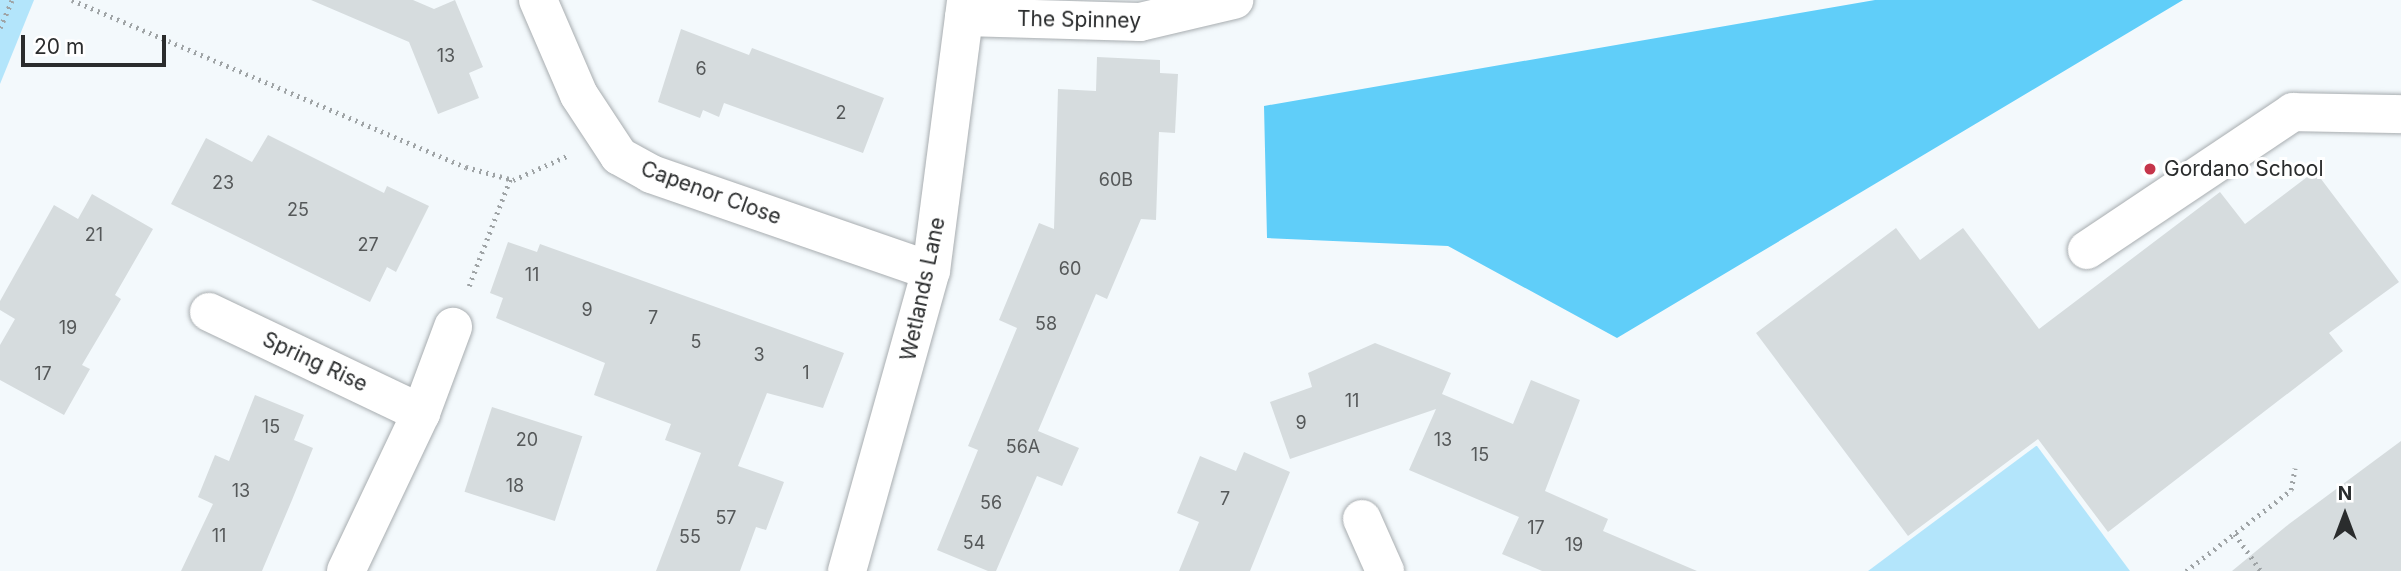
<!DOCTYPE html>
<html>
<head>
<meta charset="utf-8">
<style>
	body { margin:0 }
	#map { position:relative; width:2401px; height:571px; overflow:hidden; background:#f3f9fc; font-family:Inter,sans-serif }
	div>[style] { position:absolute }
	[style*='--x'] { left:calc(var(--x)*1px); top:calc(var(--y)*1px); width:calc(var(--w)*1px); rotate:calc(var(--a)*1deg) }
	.green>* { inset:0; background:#b3e5fb }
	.forest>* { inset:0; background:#60cef9 }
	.building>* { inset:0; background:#d6dcde; transform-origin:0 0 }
	.path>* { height:4.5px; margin-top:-2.25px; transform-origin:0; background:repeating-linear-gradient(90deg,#9fa4a6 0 2px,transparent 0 7px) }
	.roads { filter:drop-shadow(0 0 2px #a8adb0) drop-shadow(0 0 2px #a8adb0) }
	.minor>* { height:38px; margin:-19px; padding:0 19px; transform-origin:19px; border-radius:19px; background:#fff }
	.dots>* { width:19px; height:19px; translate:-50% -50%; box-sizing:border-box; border:4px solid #fff; border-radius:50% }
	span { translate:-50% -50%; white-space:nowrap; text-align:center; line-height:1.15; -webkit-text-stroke:6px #fff; paint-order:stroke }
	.number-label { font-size:18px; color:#555859 }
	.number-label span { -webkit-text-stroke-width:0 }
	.street-label { font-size:21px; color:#2a2c2d }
	.poi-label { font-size:21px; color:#2a2c2d }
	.left { translate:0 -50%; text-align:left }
	.north { position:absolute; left:2310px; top:480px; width:70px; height:70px; -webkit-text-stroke:5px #fff; paint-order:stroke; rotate:0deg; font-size:19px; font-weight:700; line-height:28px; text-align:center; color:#2a2c2d }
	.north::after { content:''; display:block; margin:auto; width:24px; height:32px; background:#2a2c2d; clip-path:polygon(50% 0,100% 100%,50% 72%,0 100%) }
	.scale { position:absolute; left:21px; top:35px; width:145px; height:32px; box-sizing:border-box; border:4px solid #2a2c2d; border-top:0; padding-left:9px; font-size:21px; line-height:24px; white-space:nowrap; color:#2a2c2d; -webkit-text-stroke:5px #fff; paint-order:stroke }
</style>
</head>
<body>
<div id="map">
	<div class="green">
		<div style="clip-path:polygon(0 0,34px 0,0 84px)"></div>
		<div style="clip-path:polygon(2037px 446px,2130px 571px,1868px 571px,2036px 446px)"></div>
	</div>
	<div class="forest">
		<div style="clip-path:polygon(1875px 0,2183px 0,1617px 338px,1448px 246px,1267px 238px,1264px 106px)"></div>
	</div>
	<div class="building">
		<div style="clip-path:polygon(311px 0,413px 0,434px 9px,455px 0,483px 67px,469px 73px,479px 98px,438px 114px,409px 42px)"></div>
		<div style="clip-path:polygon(681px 29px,749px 55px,752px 48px,884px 98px,863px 153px,724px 103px,719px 117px,703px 110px,700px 118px,658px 102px)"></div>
		<div style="clip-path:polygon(1097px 57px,1160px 60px,1160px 73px,1178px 74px,1175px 133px,1159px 132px,1156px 220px,1141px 219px,1107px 299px,1096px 294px,1038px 431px,1079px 448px,1062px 486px,1037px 476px,996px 571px,988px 571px,937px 550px,978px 450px,968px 446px,1017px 328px,999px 320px,1039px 223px,1054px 229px,1058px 89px,1096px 91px)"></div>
		<div style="clip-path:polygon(268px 135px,384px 193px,387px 186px,429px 206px,396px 272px,387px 267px,370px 302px,171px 204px,206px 138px,252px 162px)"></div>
		<div style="clip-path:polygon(2315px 171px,2399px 282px,2329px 333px,2343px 351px,2108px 532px,2038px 439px,1908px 536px,1756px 333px,1896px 228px,1920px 260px,1963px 228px,2039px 329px,2220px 192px,2245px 224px)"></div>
		<div style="clip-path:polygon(92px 194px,153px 229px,115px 295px,121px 299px,82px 365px,90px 369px,64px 415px,0 380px,0 345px,15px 319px,0 310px,0 301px,54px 205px,78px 219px)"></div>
		<div style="clip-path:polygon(508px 242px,537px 252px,540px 244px,844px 353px,823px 408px,767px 393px,738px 466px,784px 482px,766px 530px,756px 527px,740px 571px,656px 571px,701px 453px,665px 440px,671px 424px,594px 395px,605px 363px,496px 318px,503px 298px,490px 293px)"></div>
		<div style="clip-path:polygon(1375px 343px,1451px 373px,1442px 394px,1513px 424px,1531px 380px,1580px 400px,1545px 491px,1608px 519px,1603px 531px,1697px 571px,1542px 571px,1502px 554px,1519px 517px,1409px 470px,1436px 409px,1290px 459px,1270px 402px,1312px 387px,1308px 373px)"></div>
		<div style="clip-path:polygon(255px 395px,304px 415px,294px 440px,313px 448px,292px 500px,262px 571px,181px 571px,213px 504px,198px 497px,215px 455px,229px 461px)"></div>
		<div style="left:492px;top:407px;width:95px;height:89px;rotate:18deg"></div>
		<div style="clip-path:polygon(2401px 441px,2401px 571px,2232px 571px,2289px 524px)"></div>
		<div style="clip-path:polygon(1244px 452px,1290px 472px,1250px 571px,1179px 571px,1199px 522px,1177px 513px,1200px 456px,1236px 471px)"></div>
	</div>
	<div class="path">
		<div style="--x:72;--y:0;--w:428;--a:23"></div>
		<div style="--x:466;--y:167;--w:49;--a:15.5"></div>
		<div style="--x:513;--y:180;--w:59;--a:-24"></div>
		<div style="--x:0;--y:28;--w:30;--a:-67"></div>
		<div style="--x:469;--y:286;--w:115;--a:-69"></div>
		<div style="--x:2235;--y:534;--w:45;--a:54.9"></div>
		<div style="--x:2186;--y:571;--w:133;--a:-37.6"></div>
		<div style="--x:2291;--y:490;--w:22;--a:-80"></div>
	</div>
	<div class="roads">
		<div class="minor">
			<div style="--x:538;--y:0;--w:103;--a:66.7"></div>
			<div style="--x:579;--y:95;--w:73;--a:56.7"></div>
			<div style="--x:619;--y:156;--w:37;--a:29"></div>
			<div style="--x:651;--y:174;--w:296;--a:19.1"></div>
			<div style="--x:964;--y:17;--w:176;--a:1.6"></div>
			<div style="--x:1140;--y:22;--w:97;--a:-13.2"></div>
			<div style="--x:2087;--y:250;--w:248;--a:-33.8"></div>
			<div style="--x:2293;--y:112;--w:108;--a:1.1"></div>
			<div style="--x:209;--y:312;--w:235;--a:25.5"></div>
			<div style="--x:1362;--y:519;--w:57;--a:66.1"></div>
			<div style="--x:346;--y:571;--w:175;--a:-64.6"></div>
			<div style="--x:421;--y:413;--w:92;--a:-69.6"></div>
			<div style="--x:847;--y:571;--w:312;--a:-74.4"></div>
			<div style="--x:931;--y:271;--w:273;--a:-82.6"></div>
		</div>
	</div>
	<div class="dots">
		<div style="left:2150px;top:169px;background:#c5354a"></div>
	</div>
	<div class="number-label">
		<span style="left:446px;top:56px">13</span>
		<span style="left:701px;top:69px">6</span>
		<span style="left:841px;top:113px">2</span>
		<span style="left:1116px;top:180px">60B</span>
		<span style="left:223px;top:183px">23</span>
		<span style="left:298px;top:210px">25</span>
		<span style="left:94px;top:235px">21</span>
		<span style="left:368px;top:245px">27</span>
		<span style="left:1070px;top:269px">60</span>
		<span style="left:532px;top:275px">11</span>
		<span style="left:587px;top:310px">9</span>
		<span style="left:653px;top:318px">7</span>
		<span style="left:1046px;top:324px">58</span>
		<span style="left:68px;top:328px">19</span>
		<span style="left:696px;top:342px">5</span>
		<span style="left:759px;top:355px">3</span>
		<span style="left:806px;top:373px">1</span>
		<span style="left:43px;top:374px">17</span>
		<span style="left:1352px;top:401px">11</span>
		<span style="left:1301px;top:423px">9</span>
		<span style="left:271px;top:427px">15</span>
		<span style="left:527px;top:440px">20</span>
		<span style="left:1443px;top:440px">13</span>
		<span style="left:1023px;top:447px">56A</span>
		<span style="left:1480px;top:455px">15</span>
		<span style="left:515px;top:486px">18</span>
		<span style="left:241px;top:491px">13</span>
		<span style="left:1225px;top:499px">7</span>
		<span style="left:991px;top:503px">56</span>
		<span style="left:726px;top:518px">57</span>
		<span style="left:1536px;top:528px">17</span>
		<span style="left:219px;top:536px">11</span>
		<span style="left:690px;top:537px">55</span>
		<span style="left:974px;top:543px">54</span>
		<span style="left:1574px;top:545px">19</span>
	</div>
	<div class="street-label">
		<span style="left:1079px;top:20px;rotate:1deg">The Spinney</span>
		<span style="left:711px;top:193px;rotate:20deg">Capenor Close</span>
		<span style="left:923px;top:289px;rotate:-78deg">Wetlands Lane</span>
		<span style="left:315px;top:362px;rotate:25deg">Spring Rise</span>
	</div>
	<div class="poi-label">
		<span class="left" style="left:2164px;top:169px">Gordano School</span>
	</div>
	<div class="north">N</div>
	<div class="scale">20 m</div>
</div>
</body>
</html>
